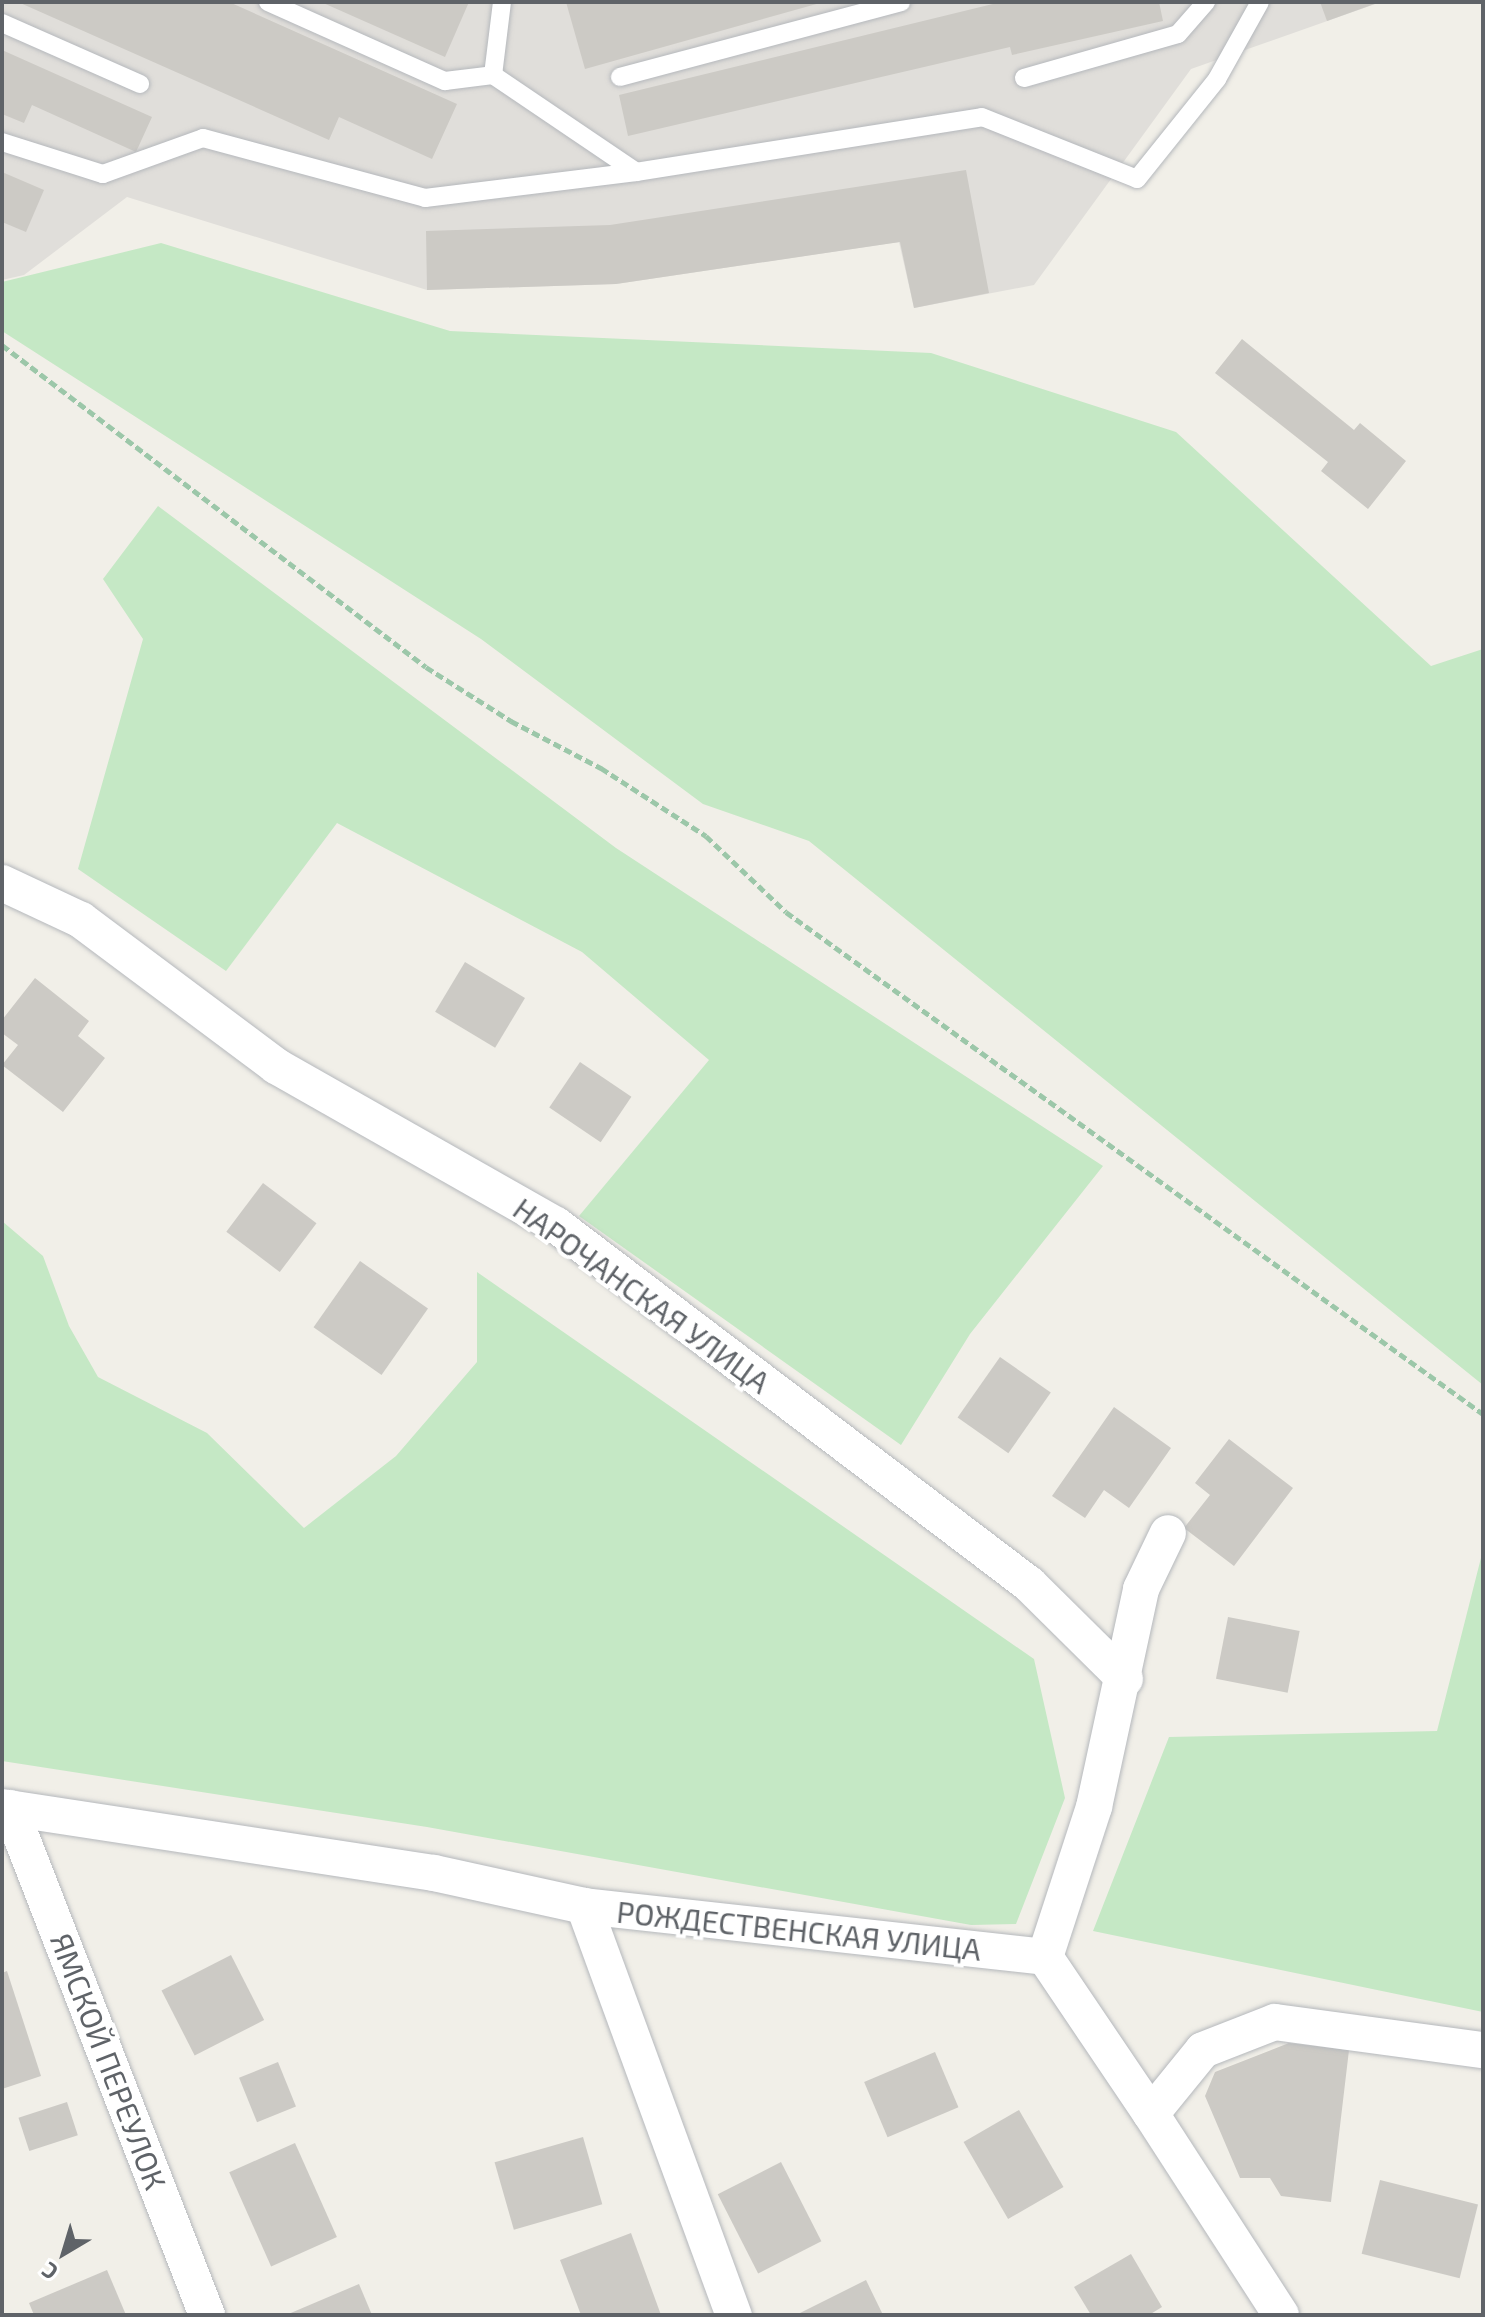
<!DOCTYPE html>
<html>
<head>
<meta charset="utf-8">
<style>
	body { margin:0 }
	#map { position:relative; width:1485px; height:2317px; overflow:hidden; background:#f1efe8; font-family:"Exo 2",sans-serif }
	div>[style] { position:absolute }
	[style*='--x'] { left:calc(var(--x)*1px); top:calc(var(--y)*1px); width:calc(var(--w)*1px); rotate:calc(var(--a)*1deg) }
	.industrial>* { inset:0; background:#e0deda }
	.green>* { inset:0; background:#c5e8c5 }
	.building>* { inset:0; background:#cccac5; transform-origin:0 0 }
	.path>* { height:5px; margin-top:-2.5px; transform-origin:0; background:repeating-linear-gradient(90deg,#9cc7a9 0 8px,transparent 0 12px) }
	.roads { filter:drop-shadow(0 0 2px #b5b8bc) drop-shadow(0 0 2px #b5b8bc) }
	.lane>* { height:18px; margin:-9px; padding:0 9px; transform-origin:9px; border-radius:9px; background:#fff }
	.street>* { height:36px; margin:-18px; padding:0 18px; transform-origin:18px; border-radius:18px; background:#fff }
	span { translate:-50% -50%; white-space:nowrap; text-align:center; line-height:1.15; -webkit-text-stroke:8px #fff; paint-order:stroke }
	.street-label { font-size:30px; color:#5f6368 }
	.frame { position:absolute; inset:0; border:4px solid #5f6368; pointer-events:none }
	.north { position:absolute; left:24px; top:2213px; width:80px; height:80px; -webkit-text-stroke:6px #fff; paint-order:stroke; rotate:218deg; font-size:22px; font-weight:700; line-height:32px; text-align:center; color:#5f6368 }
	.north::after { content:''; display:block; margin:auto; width:28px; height:36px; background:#5f6368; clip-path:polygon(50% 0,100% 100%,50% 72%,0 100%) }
</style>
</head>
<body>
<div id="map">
	<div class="industrial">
		<div style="clip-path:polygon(2px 2px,1381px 2px,1191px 69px,1034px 285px,914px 308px,899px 242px,616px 284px,427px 290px,127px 197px,24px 275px,2px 280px)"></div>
	</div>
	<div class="green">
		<div style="clip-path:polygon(161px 243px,450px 331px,931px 353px,1176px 432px,1431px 666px,1483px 649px,1483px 1385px,809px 841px,703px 804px,481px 639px,2px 331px,2px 282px)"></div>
		<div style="clip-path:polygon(158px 506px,616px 848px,1103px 1166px,970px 1334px,901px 1445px,579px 1216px,709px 1060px,582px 952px,337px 823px,226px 971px,78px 869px,143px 639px,103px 579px)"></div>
		<div style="clip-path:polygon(2px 1221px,43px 1256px,69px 1326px,98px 1377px,207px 1433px,304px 1528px,396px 1456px,477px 1362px,477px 1272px,1034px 1659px,1065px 1798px,1016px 1924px,971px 1925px,427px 1827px,2px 1761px)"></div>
		<div style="clip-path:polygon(1483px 1550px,1483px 2012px,1093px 1931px,1169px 1737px,1437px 1731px)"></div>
	</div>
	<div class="building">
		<div style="clip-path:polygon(18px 2px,229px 2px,457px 104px,432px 159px,339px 117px,329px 140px)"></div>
		<div style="clip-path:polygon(321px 2px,469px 2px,445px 57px)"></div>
		<div style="clip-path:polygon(566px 2px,820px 2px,820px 3px,585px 69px)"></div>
		<div style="clip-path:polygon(1001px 2px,1159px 2px,1163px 21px,1012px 55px,1010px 47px,628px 136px,619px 95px)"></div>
		<div style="clip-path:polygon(1320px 2px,1380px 2px,1327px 21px)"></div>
		<div style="clip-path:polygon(2px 50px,152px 117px,136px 152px,32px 105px,24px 123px,2px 114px)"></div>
		<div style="clip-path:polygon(966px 170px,989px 293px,914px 308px,900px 242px,616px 284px,427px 290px,426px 231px,610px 225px)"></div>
		<div style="clip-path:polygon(2px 172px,44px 190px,26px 232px,2px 222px)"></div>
		<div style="clip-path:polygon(1242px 339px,1354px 430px,1360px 423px,1406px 461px,1368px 509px,1321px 471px,1328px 462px,1215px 373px)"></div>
		<div style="left:465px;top:962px;width:70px;height:58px;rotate:31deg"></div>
		<div style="clip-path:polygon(35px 978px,89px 1021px,78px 1036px,105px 1058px,63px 1112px,2px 1065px,18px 1045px,2px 1033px,2px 1020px)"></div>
		<div style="left:580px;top:1062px;width:62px;height:55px;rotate:34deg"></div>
		<div style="left:263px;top:1183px;width:67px;height:61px;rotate:37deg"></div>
		<div style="left:360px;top:1261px;width:83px;height:81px;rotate:35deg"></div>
		<div style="left:1000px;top:1357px;width:62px;height:74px;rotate:35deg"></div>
		<div style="clip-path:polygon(1114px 1407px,1171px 1448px,1129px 1508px,1104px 1490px,1085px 1518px,1052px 1496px)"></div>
		<div style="clip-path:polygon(1229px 1439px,1293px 1488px,1234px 1566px,1184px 1528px,1210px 1495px,1195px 1483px)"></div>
		<div style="left:1228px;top:1617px;width:73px;height:63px;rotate:11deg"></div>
		<div style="left:231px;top:1955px;width:73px;height:78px;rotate:63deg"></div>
		<div style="clip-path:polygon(7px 1971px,41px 2076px,2px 2089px,2px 1973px)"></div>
		<div style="clip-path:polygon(1289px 2043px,1349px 2050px,1331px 2202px,1281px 2196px,1270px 2178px,1240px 2178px,1205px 2096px,1215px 2072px)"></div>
		<div style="left:935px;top:2052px;width:60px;height:77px;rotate:67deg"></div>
		<div style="left:278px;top:2062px;width:48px;height:42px;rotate:68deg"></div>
		<div style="left:67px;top:2102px;width:35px;height:51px;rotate:72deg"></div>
		<div style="left:1019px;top:2110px;width:89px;height:64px;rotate:60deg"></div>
		<div style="left:583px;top:2137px;width:70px;height:92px;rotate:74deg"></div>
		<div style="left:295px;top:2143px;width:103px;height:72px;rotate:66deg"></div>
		<div style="left:781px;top:2162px;width:89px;height:71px;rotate:63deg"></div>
		<div style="left:1380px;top:2180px;width:101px;height:76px;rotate:14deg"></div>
		<div style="clip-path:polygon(631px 2233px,661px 2315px,581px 2315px,560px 2260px)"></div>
		<div style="clip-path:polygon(1131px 2254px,1162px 2307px,1149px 2315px,1091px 2315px,1074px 2287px)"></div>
		<div style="clip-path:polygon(107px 2270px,126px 2315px,34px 2315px,29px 2303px)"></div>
		<div style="clip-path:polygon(866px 2280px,883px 2315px,796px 2315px)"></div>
		<div style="clip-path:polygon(359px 2284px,372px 2315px,286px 2315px)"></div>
	</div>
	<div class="path">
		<div style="--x:2;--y:345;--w:532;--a:37.21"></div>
		<div style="--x:426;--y:667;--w:101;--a:32.4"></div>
		<div style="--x:511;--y:721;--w:102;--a:27.6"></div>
		<div style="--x:601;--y:768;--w:125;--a:32.9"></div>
		<div style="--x:706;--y:836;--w:110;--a:43.5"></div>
		<div style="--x:786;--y:912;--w:859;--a:35.76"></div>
	</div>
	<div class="roads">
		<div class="lane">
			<div style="--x:268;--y:2;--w:194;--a:24.1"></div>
			<div style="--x:445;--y:81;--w:48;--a:-7.1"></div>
			<div style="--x:502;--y:2;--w:74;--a:97"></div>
			<div style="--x:493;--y:75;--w:173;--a:34.1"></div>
			<div style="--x:2;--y:23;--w:151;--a:23.8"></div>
			<div style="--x:620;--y:77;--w:291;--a:-14.9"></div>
			<div style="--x:1024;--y:78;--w:160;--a:-15.9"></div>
			<div style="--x:1178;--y:34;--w:43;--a:-48.8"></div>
			<div style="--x:2;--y:142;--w:106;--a:17.6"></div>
			<div style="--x:103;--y:174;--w:106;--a:-19.8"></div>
			<div style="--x:203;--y:138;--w:230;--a:15.1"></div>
			<div style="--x:425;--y:198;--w:213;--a:-7"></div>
			<div style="--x:636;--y:172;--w:350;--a:-9"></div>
			<div style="--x:982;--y:117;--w:167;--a:21.8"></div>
			<div style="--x:1137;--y:179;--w:128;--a:-51.3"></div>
			<div style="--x:1217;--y:79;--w:88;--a:-60.8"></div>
		</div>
		<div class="street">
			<div style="--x:2;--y:883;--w:87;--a:25.1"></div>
			<div style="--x:81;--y:920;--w:244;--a:36.8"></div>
			<div style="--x:276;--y:1066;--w:322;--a:29.6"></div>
			<div style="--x:556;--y:1225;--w:594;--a:37.2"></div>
			<div style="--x:1029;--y:1584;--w:135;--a:44.7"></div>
			<div style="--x:2;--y:1807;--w:437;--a:8.7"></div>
			<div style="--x:434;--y:1873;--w:154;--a:12.4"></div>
			<div style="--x:584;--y:1906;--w:464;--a:6.3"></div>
			<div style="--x:1045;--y:1957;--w:189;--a:56"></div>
			<div style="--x:1151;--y:2114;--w:82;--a:-50.9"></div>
			<div style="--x:1203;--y:2050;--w:77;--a:-21.3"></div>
			<div style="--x:1275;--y:2022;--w:210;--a:7.7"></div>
			<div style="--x:10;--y:1808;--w:544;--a:68.77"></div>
			<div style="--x:584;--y:1906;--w:436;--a:69.9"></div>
			<div style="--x:1045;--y:1957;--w:158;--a:-71.9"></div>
			<div style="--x:1094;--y:1807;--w:223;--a:-77.8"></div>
			<div style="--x:1141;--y:1589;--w:62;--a:-64.3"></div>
			<div style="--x:1151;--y:2114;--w:239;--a:57.1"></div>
		</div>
	</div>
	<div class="street-label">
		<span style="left:642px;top:1295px;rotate:36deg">НАРОЧАНСКАЯ УЛИЦА</span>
		<span style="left:799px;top:1930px;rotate:6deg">РОЖДЕСТВЕНСКАЯ УЛИЦА</span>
		<span style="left:109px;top:2061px;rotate:69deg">ЯМСКОЙ ПЕРЕУЛОК</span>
	</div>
	<div class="frame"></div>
	<div class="north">С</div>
</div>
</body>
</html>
